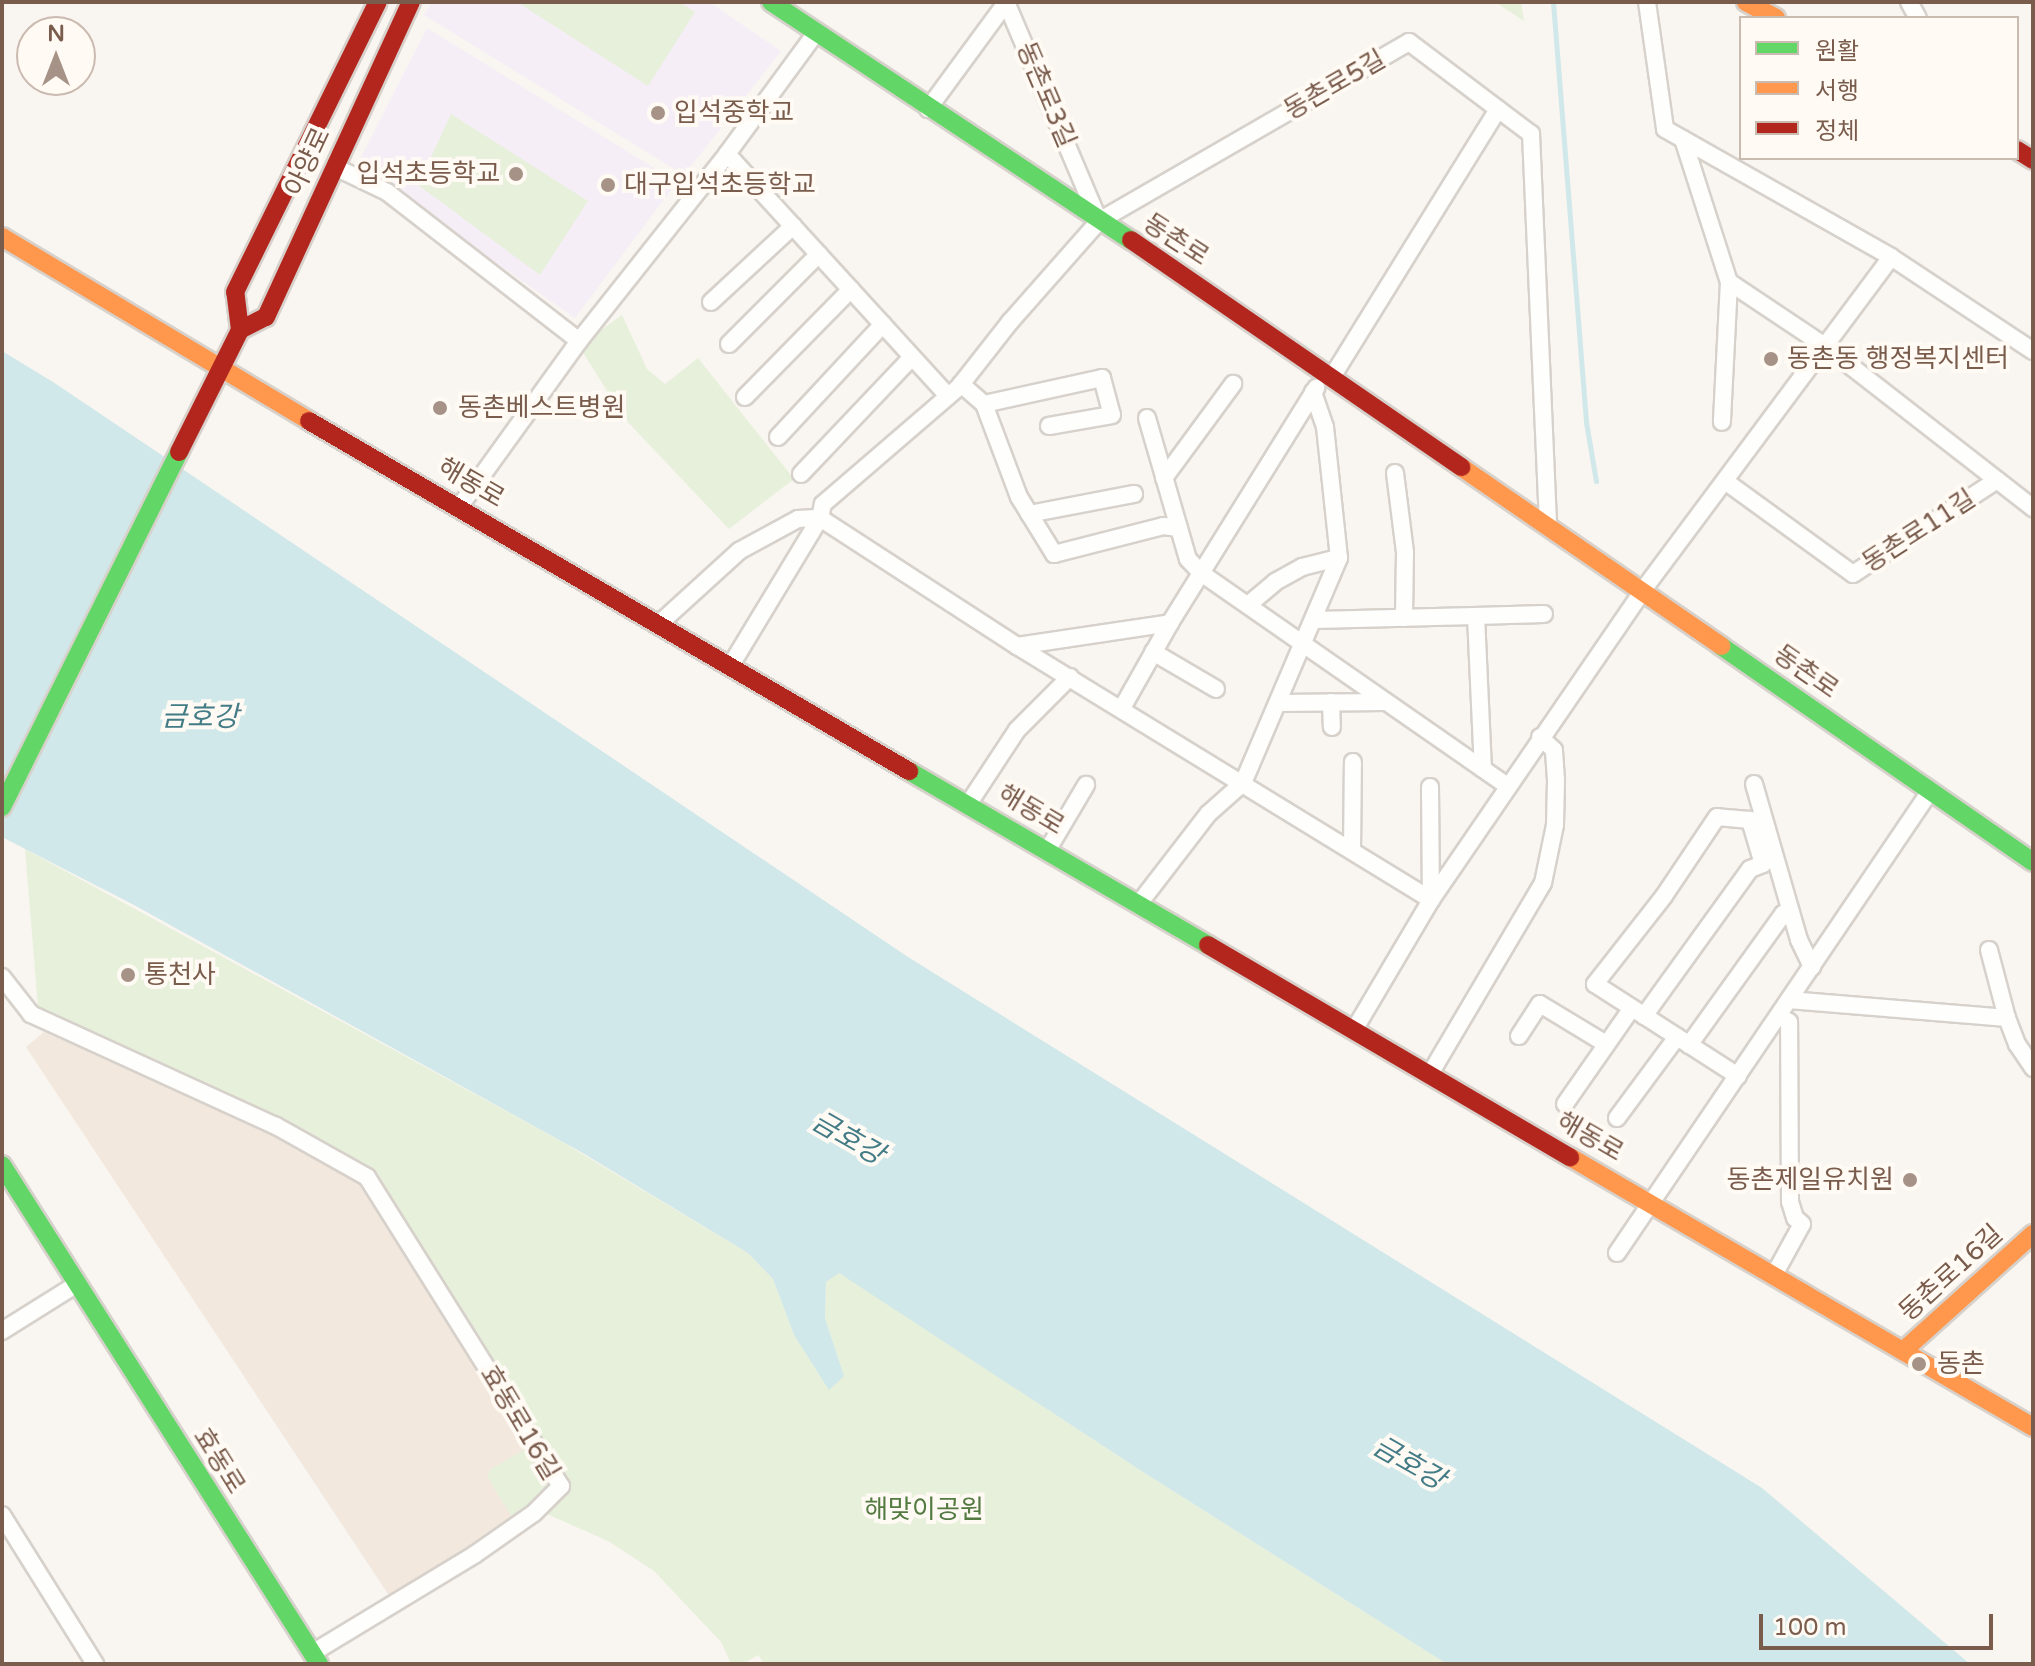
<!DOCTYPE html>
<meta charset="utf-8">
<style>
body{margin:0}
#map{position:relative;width:2035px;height:1666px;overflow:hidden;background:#f9f5f0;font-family:"Varela Round","Noto Sans KR",sans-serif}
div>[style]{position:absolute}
.residential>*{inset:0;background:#f2e8de}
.education>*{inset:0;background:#f6eef6}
.green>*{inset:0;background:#e7f0db}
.water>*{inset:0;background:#d0e8ea}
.stream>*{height:5px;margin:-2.5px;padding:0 2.5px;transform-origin:2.5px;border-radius:2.5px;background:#d0e8ea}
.roads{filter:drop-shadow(2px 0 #d7d1cb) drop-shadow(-2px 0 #d7d1cb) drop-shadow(0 2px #d7d1cb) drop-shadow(0 -2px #d7d1cb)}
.street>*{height:16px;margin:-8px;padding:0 8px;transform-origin:8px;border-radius:8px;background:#fefefd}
.fast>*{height:18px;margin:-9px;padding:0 9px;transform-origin:9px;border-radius:9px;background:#63d668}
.slow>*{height:18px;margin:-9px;padding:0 9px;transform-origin:9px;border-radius:9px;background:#ff974d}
.jam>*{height:18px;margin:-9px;padding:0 9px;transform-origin:9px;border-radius:9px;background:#b3261e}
.dots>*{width:22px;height:22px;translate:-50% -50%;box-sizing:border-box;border:4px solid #fffaf3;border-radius:50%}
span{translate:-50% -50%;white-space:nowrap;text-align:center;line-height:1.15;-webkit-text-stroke:8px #fffaf3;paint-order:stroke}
.street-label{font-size:26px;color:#7a5c4d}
.poi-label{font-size:26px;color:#7a5c4d}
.left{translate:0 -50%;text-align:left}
.right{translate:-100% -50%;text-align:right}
.park-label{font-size:26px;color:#537a41}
.water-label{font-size:28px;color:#437c86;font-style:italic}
.frame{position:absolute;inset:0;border:4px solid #7a5c4d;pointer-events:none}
.legend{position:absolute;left:1739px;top:16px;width:280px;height:144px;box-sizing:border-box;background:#fffaf3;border:2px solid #cabbb1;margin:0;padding:10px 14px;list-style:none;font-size:24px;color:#7a5c4d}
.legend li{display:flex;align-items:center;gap:16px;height:40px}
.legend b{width:40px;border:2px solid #cabbb1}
.north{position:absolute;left:16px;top:16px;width:80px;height:80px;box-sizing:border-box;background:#fffaf3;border:2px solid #cabbb1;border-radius:50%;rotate:0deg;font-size:22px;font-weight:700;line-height:32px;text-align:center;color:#7a5c4d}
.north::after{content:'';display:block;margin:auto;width:28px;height:36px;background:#a69286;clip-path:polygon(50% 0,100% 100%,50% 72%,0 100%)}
.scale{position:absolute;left:1759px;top:1614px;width:234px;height:36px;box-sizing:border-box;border:4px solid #7a5c4d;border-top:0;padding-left:10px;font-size:24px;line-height:28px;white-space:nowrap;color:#7a5c4d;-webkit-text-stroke:6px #fffaf3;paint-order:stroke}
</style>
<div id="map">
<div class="residential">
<div style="clip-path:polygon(44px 1032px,256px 1126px,357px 1181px,551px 1482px,548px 1493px,469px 1551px,392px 1600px,26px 1047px)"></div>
</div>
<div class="education">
<div style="clip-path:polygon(432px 2px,709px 2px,781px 51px,684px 175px,424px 15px)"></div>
<div style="clip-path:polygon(427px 28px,677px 182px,575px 318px,357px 165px)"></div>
</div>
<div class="green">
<div style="clip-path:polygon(517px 2px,679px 2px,695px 12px,648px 86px)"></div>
<div style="clip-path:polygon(1495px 2px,1521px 2px,1524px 21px)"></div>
<div style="clip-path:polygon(451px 114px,588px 201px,540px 275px,418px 185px)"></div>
<div style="clip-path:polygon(622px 315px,647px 369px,665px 384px,698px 358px,794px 479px,729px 529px,624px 418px,579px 346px)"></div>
<div style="clip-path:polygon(25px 849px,559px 1140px,748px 1253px,773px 1279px,794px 1335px,844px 1376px,825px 1318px,826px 1282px,839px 1272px,1143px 1472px,1447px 1664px,764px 1664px,758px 1655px,743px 1664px,731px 1664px,721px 1642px,654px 1571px,608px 1541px,547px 1514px,570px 1492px,379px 1181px,283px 1122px,38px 1007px)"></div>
<div style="clip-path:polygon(529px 1447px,551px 1482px,548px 1493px,513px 1519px,487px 1476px,491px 1469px)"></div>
</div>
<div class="water">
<div style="clip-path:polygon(2px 351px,53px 382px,908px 957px,1762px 1488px,1970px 1664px,1447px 1664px,1143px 1472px,839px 1273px,826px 1282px,825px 1318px,844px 1376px,829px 1390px,794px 1335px,773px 1279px,748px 1253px,581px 1152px,134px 905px,2px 837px)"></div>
</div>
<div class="stream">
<div style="left:1553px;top:2px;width:421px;rotate:85.5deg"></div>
<div style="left:1586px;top:422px;width:60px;rotate:80.4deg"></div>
</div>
<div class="roads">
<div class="street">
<div style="left:1006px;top:2px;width:233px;rotate:67deg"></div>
<div style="left:1647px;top:2px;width:128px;rotate:81.9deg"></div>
<div style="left:1665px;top:129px;width:260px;rotate:29.5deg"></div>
<div style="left:1891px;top:257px;width:170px;rotate:33.5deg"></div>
<div style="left:1909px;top:2px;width:18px;rotate:61deg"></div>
<div style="left:928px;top:109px;width:132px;rotate:-53.7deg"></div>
<div style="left:1683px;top:139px;width:150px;rotate:72.2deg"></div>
<div style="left:1729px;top:282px;width:140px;rotate:92.9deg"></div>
<div style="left:727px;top:154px;width:328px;rotate:47.6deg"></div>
<div style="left:335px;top:167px;width:58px;rotate:25.7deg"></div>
<div style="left:387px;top:192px;width:243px;rotate:37.8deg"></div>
<div style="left:579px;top:341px;width:203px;rotate:125.8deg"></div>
<div style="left:1729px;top:282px;width:115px;rotate:33.7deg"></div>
<div style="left:1825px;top:346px;width:264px;rotate:37.9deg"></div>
<div style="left:711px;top:302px;width:112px;rotate:-42.8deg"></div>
<div style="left:579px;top:341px;width:238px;rotate:-51.6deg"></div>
<div style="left:727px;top:154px;width:150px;rotate:-53.7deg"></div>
<div style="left:729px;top:344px;width:127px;rotate:-45deg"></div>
<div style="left:1332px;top:377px;width:315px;rotate:-58.2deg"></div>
<div style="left:961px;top:384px;width:30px;rotate:41deg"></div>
<div style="left:984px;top:404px;width:121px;rotate:-12.4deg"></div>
<div style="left:1102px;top:378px;width:38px;rotate:75deg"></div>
<div style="left:1112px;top:415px;width:64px;rotate:170.1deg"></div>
<div style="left:745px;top:397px;width:151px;rotate:-45.5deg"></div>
<div style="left:984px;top:404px;width:99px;rotate:69.4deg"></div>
<div style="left:1019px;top:497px;width:67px;rotate:58.4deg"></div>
<div style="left:1054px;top:554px;width:113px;rotate:-14.4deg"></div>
<div style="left:1163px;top:526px;width:16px;rotate:7deg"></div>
<div style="left:1147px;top:418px;width:147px;rotate:73.8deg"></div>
<div style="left:1188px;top:559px;width:19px;rotate:47deg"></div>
<div style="left:1201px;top:573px;width:371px;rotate:34.8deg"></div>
<div style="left:778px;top:437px;width:154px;rotate:-47.1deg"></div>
<div style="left:1395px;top:473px;width:80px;rotate:82.8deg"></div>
<div style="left:1405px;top:552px;width:66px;rotate:90.9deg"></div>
<div style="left:801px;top:474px;width:161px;rotate:-46.5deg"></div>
<div style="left:1164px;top:478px;width:117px;rotate:-53.7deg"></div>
<div style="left:1725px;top:481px;width:158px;rotate:36deg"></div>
<div style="left:1853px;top:574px;width:172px;rotate:-33.1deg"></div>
<div style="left:1029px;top:514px;width:107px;rotate:-10.8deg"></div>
<div style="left:1248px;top:605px;width:35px;rotate:-40deg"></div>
<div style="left:1275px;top:582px;width:31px;rotate:-29deg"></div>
<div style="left:1302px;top:567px;width:38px;rotate:-14deg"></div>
<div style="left:1476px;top:616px;width:68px;rotate:-1.7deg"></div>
<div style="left:1314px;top:620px;width:162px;rotate:-1.4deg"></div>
<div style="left:1476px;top:616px;width:153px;rotate:87.4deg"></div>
<div style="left:660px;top:623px;width:107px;rotate:-42.3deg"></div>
<div style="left:739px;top:551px;width:67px;rotate:-28.5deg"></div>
<div style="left:798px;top:519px;width:22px;rotate:-3deg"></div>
<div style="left:820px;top:518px;width:235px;rotate:33deg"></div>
<div style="left:1017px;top:646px;width:486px;rotate:31.5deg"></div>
<div style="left:1431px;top:900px;width:151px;rotate:120.6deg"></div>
<div style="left:1017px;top:646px;width:155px;rotate:-8.5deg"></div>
<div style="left:1153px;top:652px;width:73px;rotate:30.4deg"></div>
<div style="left:731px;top:665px;width:172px;rotate:-58.8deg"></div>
<div style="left:820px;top:518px;width:14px;rotate:-78deg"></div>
<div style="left:823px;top:504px;width:179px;rotate:-40.7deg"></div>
<div style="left:959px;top:387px;width:83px;rotate:-51.9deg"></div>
<div style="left:1010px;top:322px;width:135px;rotate:-48.6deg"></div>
<div style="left:1099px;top:221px;width:358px;rotate:-30deg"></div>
<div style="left:1409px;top:42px;width:153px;rotate:37deg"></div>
<div style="left:1531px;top:134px;width:392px;rotate:87.5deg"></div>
<div style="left:1331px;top:702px;width:25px;rotate:88deg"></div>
<div style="left:1278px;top:703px;width:108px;rotate:-0.5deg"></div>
<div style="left:1122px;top:708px;width:98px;rotate:-60.5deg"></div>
<div style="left:1170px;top:623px;width:277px;rotate:-58.1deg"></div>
<div style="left:1754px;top:784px;width:162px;rotate:73.9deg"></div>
<div style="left:1799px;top:940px;width:30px;rotate:64deg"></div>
<div style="left:1430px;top:787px;width:112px;rotate:89.5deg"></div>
<div style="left:969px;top:803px;width:87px;rotate:-56.7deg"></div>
<div style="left:1017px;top:730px;width:75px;rotate:-45deg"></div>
<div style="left:1047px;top:851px;width:77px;rotate:-59.4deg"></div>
<div style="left:1352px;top:851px;width:89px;rotate:-89.4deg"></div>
<div style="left:1431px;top:900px;width:376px;rotate:-55.6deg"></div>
<div style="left:1643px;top:590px;width:415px;rotate:-53.3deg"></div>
<div style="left:1138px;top:905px;width:115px;rotate:-52.4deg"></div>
<div style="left:1208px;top:814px;width:47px;rotate:-41.5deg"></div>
<div style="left:1243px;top:783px;width:245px;rotate:-66.9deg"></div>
<div style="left:1339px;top:558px;width:132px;rotate:-96.1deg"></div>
<div style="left:1325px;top:427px;width:37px;rotate:-109deg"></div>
<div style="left:1989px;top:950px;width:70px;rotate:75.2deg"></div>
<div style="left:2px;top:977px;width:47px;rotate:51.9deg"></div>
<div style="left:31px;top:1014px;width:269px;rotate:24.6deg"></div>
<div style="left:276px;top:1126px;width:104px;rotate:29.3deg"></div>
<div style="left:367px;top:1177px;width:365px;rotate:57.9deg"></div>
<div style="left:561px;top:1486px;width:38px;rotate:135deg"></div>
<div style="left:534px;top:1513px;width:73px;rotate:145deg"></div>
<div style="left:474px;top:1555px;width:189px;rotate:148.8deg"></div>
<div style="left:1789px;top:1000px;width:219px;rotate:4.7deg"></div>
<div style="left:2007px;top:1018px;width:28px;rotate:69deg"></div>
<div style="left:2017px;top:1044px;width:29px;rotate:56deg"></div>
<div style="left:1644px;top:1016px;width:181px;rotate:-54.2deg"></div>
<div style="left:1750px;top:869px;width:14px;rotate:-21deg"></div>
<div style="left:1763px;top:864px;width:46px;rotate:-106.5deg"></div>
<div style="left:1750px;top:820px;width:33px;rotate:-175deg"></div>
<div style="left:1717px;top:817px;width:95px;rotate:123.9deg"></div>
<div style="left:1664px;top:896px;width:112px;rotate:128.1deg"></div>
<div style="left:1595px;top:984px;width:170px;rotate:32.8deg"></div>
<div style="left:1519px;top:1036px;width:38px;rotate:-57deg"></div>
<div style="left:1540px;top:1004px;width:77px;rotate:31.2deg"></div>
<div style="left:1689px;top:1045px;width:161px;rotate:-54.3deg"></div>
<div style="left:1783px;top:914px;width:8px;rotate:-30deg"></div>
<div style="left:1430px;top:1074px;width:222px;rotate:-59.4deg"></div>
<div style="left:1543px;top:883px;width:59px;rotate:-78.3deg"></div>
<div style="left:1555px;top:825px;width:45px;rotate:-88.7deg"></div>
<div style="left:1556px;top:780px;width:30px;rotate:-94deg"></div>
<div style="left:1554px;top:750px;width:19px;rotate:-137deg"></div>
<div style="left:1565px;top:1104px;width:117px;rotate:-55.1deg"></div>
<div style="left:1617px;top:1118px;width:101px;rotate:-53.5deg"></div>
<div style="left:1617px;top:1253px;width:559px;rotate:-55.86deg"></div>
<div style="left:1774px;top:1275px;width:58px;rotate:-61.2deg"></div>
<div style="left:1802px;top:1224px;width:9px;rotate:-139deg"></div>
<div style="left:1795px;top:1218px;width:17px;rotate:-107deg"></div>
<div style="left:1790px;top:1202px;width:180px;rotate:-90.3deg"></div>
<div style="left:1789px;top:1022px;width:12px;rotate:-149deg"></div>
<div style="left:2px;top:1331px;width:89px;rotate:-32.1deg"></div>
<div style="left:2px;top:1515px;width:176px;rotate:58deg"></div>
</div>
<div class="fast">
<div style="left:771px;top:2px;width:432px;rotate:33.5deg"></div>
<div style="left:1721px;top:646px;width:379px;rotate:34.7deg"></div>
<div style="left:909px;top:771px;width:346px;rotate:30.2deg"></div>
<div style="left:2px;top:807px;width:397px;rotate:-63.5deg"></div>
<div style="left:2px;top:1165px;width:591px;rotate:57.57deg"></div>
</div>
<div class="slow">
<div style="left:1746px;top:2px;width:34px;rotate:28deg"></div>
<div style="left:2px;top:237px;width:358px;rotate:30.9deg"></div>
<div style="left:1461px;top:467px;width:316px;rotate:34.5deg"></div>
<div style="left:1570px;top:1157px;width:536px;rotate:30.25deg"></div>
<div style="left:1903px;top:1351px;width:175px;rotate:-42deg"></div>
</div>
<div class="jam">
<div style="left:2017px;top:150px;width:19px;rotate:32deg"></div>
<div style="left:1131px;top:240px;width:401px;rotate:34.5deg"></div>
<div style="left:240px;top:330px;width:29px;rotate:-27deg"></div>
<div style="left:266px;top:317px;width:347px;rotate:-65.3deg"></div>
<div style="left:309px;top:421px;width:695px;rotate:30.26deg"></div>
<div style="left:179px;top:452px;width:136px;rotate:-63.4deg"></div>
<div style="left:240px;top:330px;width:38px;rotate:-97deg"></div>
<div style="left:235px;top:292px;width:323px;rotate:-63.8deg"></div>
<div style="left:1208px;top:945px;width:420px;rotate:30.4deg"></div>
</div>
</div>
<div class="dots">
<div style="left:658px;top:113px;background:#a69286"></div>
<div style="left:516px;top:174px;background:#a69286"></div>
<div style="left:608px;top:185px;background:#a69286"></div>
<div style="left:1771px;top:359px;background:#a69286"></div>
<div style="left:440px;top:408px;background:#a69286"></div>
<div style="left:128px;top:975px;background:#a69286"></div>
<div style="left:1910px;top:1180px;background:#a69286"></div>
<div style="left:1919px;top:1364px;background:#a69286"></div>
</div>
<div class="street-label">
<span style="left:1335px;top:85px;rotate:-30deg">동촌로5길</span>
<span style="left:1046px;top:95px;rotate:67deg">동촌로3길</span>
<span style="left:308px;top:162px;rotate:-65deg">아양로</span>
<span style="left:1176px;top:240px;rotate:33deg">동촌로</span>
<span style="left:471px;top:483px;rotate:30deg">해동로</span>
<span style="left:1919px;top:531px;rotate:-33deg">동촌로11길</span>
<span style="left:1806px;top:672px;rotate:35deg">동촌로</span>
<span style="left:1031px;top:810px;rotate:31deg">해동로</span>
<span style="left:1590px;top:1137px;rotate:30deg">해동로</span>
<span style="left:1951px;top:1273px;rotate:-42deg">동촌로16길</span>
<span style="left:520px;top:1423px;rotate:59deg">효동로16길</span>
<span style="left:219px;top:1461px;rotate:58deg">효동로</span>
</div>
<div class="poi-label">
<span class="left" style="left:674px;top:113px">입석중학교</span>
<span class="right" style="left:500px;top:174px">입석초등학교</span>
<span class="left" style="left:624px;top:185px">대구입석초등학교</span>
<span class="left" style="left:1787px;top:359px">동촌동 행정복지센터</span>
<span class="left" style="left:458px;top:408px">동촌베스트병원</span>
<span class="left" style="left:144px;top:975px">통천사</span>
<span class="right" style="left:1894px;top:1180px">동촌제일유치원</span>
<span class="left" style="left:1937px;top:1364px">동촌</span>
</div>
<div class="park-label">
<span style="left:924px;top:1510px">해맞이공원</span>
</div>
<div class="water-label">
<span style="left:200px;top:717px">금호강</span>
<span style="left:848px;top:1138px;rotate:30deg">금호강</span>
<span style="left:1409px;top:1463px;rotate:30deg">금호강</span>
</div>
<div class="frame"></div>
<ul class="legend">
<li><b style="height:10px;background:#63d668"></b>원활</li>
<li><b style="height:10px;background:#ff974d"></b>서행</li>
<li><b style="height:10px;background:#b3261e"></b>정체</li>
</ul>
<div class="north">N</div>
<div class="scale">100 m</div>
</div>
